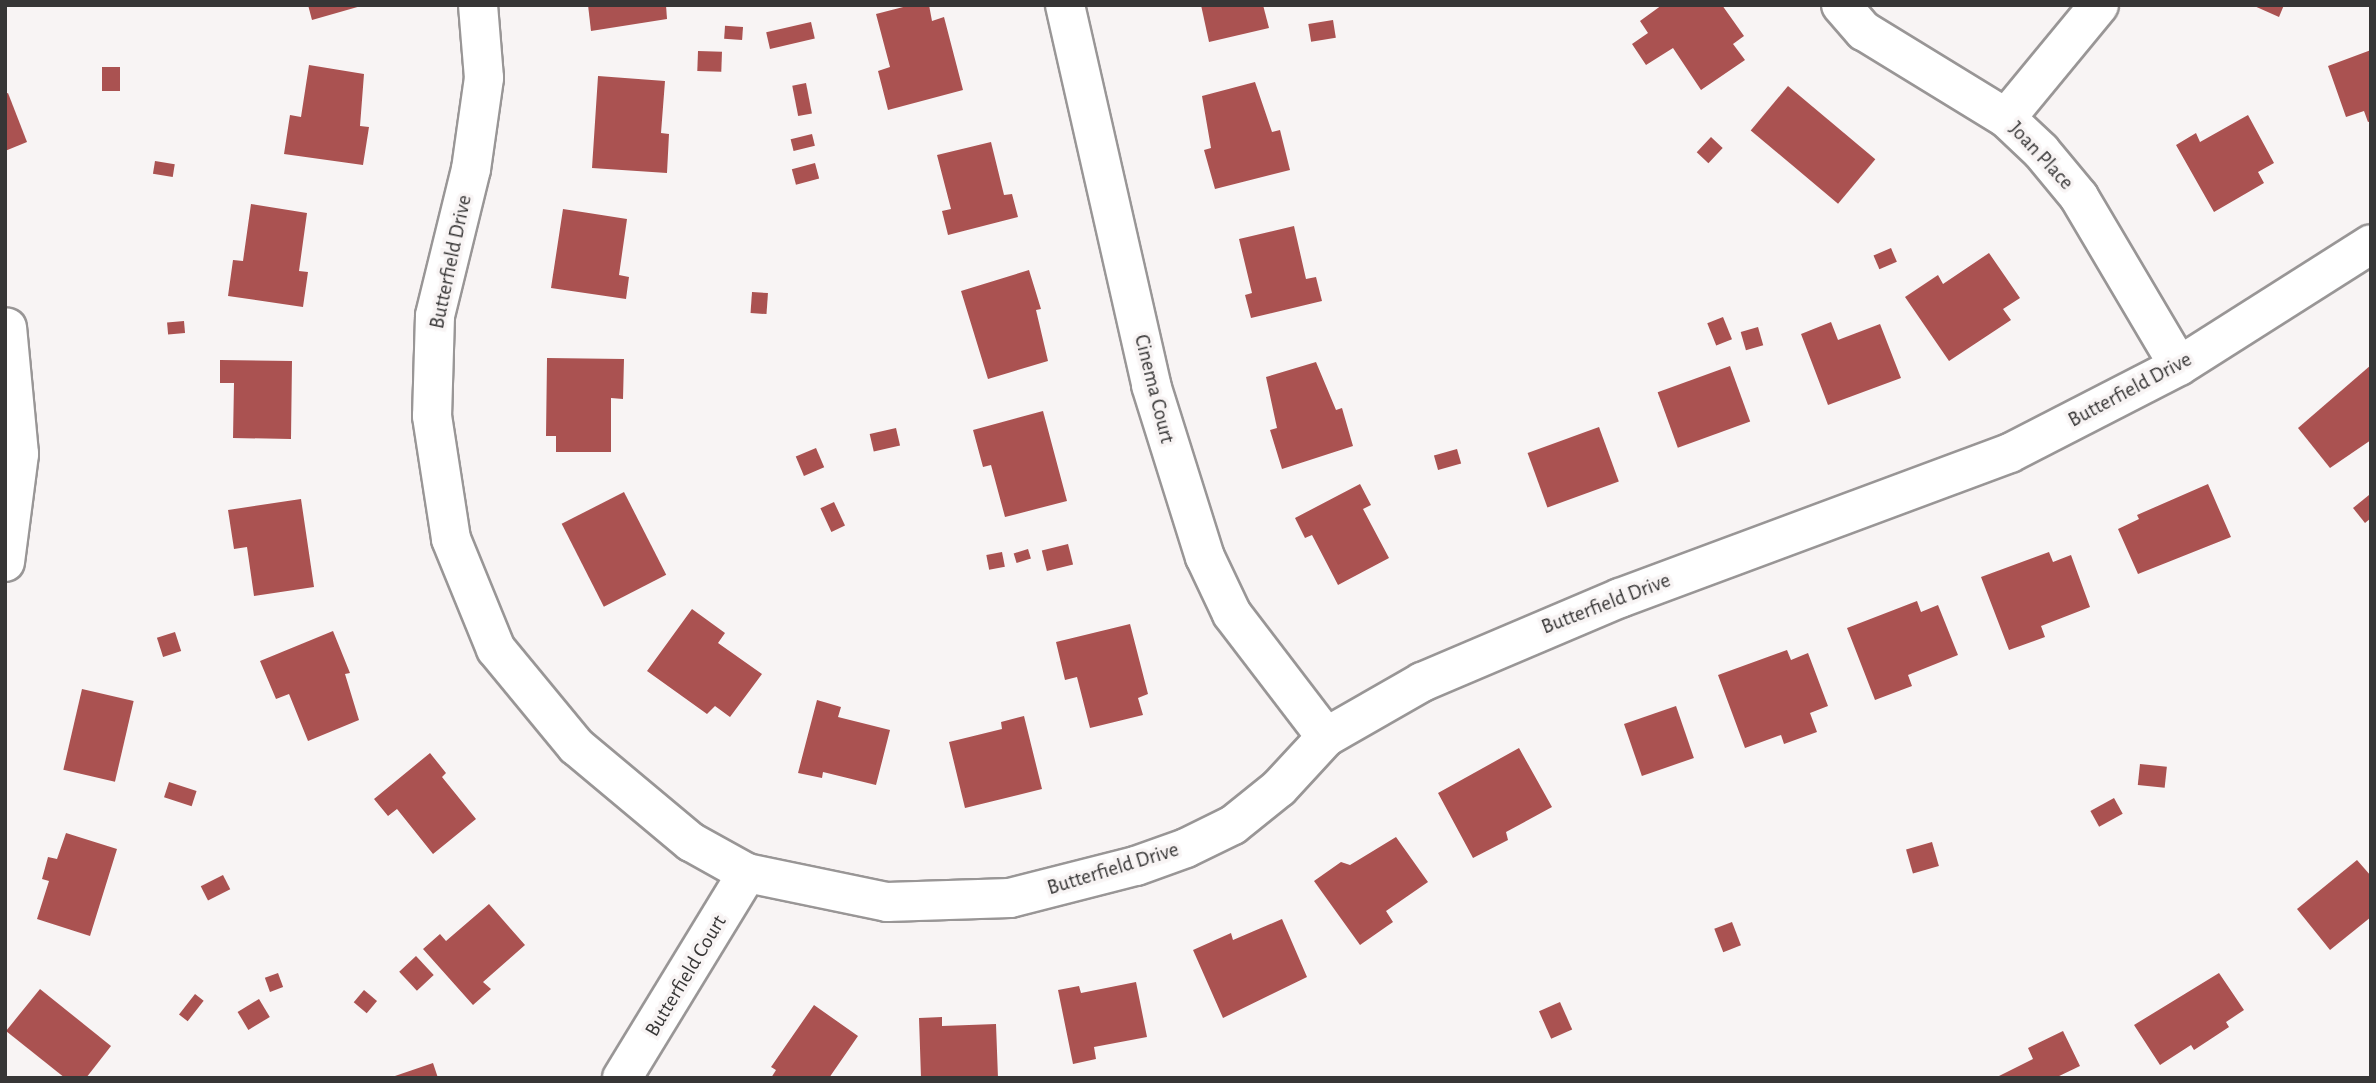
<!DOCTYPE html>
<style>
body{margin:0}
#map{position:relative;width:2376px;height:1083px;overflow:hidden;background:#f8f4f4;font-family:"Alegreya Sans",sans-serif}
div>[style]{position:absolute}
.building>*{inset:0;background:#aa5251;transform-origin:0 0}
.roads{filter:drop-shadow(2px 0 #999696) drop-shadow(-2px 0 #999696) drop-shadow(0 2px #999696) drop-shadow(0 -2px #999696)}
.minor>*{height:38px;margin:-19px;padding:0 19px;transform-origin:19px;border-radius:19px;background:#fff}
span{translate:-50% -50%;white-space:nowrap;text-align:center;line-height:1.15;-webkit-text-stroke:7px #f8f4f4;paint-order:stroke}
.street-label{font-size:21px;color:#373636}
.frame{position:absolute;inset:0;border:7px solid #373636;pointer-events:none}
</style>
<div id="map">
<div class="building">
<div style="clip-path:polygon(308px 5px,361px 5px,361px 6px,312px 20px)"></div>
<div style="clip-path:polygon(588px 5px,666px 5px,667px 19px,591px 31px)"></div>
<div style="clip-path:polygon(911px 5px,929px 5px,932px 21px,944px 17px,963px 90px,888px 110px,878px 71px,890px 67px,876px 14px)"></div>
<div style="clip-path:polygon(1201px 5px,1263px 5px,1269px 28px,1209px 42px)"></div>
<div style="clip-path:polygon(1662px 5px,1722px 5px,1744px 36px,1733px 44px,1745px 60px,1701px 90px,1673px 48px,1646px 65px,1632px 44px,1648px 33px,1640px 21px)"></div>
<div style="clip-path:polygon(2252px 5px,2284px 5px,2279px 17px)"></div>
<div style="left:1333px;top:20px;width:18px;height:25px;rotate:81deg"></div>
<div style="left:811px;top:22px;width:17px;height:46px;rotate:77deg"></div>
<div style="left:743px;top:27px;width:13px;height:18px;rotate:94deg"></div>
<div style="clip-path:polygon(2371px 50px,2371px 121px,2368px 122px,2364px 111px,2346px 117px,2328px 66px)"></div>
<div style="left:698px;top:51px;width:24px;height:20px;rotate:2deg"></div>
<div style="clip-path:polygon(309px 65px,364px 74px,360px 126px,369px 127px,363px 165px,284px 154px,290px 115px,301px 117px)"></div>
<div style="left:102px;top:67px;width:18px;height:24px"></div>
<div style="clip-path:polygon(598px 76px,665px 81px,661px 133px,669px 134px,667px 173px,592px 168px)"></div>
<div style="clip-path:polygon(1255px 82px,1272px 132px,1280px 130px,1290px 170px,1215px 189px,1204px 150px,1211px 148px,1202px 96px)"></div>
<div style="left:806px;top:83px;width:31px;height:14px;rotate:79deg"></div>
<div style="left:1788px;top:86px;width:114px;height:58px;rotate:40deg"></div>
<div style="clip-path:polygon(8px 93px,27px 142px,5px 151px,5px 94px)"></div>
<div style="clip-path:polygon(2248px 115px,2274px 163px,2258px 172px,2264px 183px,2214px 212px,2176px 145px,2196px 133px,2200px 142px)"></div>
<div style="left:812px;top:134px;width:12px;height:22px;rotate:76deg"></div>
<div style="left:1711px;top:137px;width:16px;height:21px;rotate:43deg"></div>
<div style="clip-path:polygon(991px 142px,1004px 195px,1012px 194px,1018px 217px,948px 235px,942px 211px,951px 209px,937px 155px)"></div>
<div style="left:155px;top:161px;width:20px;height:13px;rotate:9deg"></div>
<div style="left:815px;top:163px;width:16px;height:24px;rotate:75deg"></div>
<div style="clip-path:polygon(251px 204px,307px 213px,299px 271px,308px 272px,303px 307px,228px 296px,233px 260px,243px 261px)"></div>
<div style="clip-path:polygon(563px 209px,627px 219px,619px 275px,629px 277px,626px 299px,551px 288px)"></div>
<div style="clip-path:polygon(1294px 226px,1306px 279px,1316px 277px,1322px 301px,1251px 318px,1245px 295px,1252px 293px,1239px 239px)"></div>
<div style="left:1891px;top:248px;width:15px;height:19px;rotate:67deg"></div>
<div style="clip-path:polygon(1989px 253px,2020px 298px,2003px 309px,2011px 320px,1949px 361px,1905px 297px,1938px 275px,1943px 284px)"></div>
<div style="clip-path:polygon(1029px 270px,1041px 309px,1036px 310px,1048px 361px,988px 379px,961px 291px)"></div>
<div style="left:752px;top:292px;width:16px;height:21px;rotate:4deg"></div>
<div style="left:1723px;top:317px;width:24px;height:17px;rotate:68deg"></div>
<div style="left:184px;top:321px;width:12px;height:17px;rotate:85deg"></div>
<div style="clip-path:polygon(1831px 322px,1838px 340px,1880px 324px,1901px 378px,1828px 405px,1801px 334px)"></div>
<div style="left:1758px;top:327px;width:19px;height:18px;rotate:74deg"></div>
<div style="clip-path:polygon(547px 358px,624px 359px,623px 399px,611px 398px,611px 452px,556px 452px,556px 436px,546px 436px)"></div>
<div style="clip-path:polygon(220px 360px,292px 361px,291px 439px,233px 438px,234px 383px,220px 383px)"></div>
<div style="clip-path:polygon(1316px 362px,1336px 410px,1342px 408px,1353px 446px,1282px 469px,1270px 430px,1277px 428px,1266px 377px)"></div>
<div style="clip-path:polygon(2371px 365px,2371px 440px,2330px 468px,2298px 428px)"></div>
<div style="left:1730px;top:366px;width:59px;height:77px;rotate:70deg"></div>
<div style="clip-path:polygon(1043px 411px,1067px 501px,1005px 517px,991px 465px,983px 467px,973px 430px)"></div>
<div style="left:1599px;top:427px;width:58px;height:76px;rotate:70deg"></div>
<div style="left:896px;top:428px;width:18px;height:27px;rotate:77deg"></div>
<div style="left:816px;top:448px;width:21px;height:22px;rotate:67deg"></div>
<div style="left:1457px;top:449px;width:15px;height:24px;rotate:74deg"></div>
<div style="clip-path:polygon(1360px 484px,1371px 505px,1363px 509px,1389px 558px,1338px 585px,1312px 535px,1305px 538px,1295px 518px)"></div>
<div style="clip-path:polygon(2208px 484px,2231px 537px,2138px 574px,2118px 529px,2139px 519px,2137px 515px)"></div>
<div style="left:624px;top:492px;width:93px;height:70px;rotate:63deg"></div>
<div style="clip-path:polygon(2369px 495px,2371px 518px,2365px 523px,2353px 508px)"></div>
<div style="clip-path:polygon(301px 499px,314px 587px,254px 596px,247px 547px,234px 549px,228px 510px)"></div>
<div style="left:834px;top:502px;width:26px;height:15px;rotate:65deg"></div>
<div style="left:1068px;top:544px;width:21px;height:27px;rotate:76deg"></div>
<div style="left:1028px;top:549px;width:10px;height:15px;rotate:73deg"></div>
<div style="left:1002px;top:552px;width:15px;height:16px;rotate:79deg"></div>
<div style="clip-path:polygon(2049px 552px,2053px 562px,2071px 555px,2090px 607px,2041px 626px,2045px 637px,2009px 650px,1981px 577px)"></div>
<div style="clip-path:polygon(1917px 601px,1921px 612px,1938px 605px,1958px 655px,1908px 675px,1912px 686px,1875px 700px,1847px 628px)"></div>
<div style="clip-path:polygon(692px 609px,725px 633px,718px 643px,762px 674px,730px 717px,715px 706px,707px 714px,647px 671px)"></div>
<div style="clip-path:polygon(1130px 624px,1148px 694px,1138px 698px,1143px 715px,1090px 728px,1077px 677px,1065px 680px,1056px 642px)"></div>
<div style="clip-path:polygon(333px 631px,350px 673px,345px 674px,359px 720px,308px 741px,289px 694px,276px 699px,260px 661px)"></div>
<div style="left:175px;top:632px;width:20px;height:19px;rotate:72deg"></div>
<div style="clip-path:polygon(1787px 650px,1791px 660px,1808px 653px,1828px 706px,1810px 713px,1817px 732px,1784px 744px,1781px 735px,1745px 748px,1718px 675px)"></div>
<div style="left:82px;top:689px;width:53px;height:83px;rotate:13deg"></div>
<div style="clip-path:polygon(817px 700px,841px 707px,838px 717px,890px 730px,876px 785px,823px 772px,822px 778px,798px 773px)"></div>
<div style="left:1676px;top:706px;width:55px;height:55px;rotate:71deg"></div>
<div style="clip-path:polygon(1024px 716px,1042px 789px,965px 808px,949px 742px,1002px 729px,1001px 722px)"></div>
<div style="clip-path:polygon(1519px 748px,1552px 807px,1506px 832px,1508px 840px,1473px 858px,1438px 793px)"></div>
<div style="clip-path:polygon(430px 753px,446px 773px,442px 777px,476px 819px,433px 854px,397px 809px,388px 816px,374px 799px)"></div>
<div style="left:2140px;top:764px;width:27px;height:21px;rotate:6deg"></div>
<div style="left:169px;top:782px;width:29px;height:16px;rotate:18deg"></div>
<div style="left:2114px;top:798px;width:18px;height:27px;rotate:61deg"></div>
<div style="clip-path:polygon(66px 833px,117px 849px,90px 936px,37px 919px,49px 881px,42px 879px,48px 857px,57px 859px)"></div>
<div style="clip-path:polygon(1396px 837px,1428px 882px,1386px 911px,1393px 922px,1360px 945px,1314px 881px,1341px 862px,1350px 865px)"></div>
<div style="left:1932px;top:842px;width:25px;height:27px;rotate:74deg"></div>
<div style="clip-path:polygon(2357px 860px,2371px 876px,2371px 917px,2330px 950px,2297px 909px)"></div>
<div style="left:223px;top:875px;width:16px;height:25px;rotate:63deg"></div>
<div style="clip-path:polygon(489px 904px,525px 945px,483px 982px,491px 989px,473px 1005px,423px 949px,440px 934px,446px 941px)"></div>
<div style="clip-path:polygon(1282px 919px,1307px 977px,1223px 1018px,1193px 950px,1231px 933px,1233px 940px)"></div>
<div style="left:1732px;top:922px;width:25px;height:19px;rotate:69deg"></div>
<div style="left:416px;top:956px;width:26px;height:23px;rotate:47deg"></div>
<div style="left:278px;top:973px;width:15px;height:14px;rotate:70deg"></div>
<div style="clip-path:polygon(2219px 973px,2244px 1010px,2226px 1022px,2229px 1027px,2194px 1050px,2191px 1045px,2160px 1065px,2134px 1025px)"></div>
<div style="clip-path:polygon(1136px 982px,1147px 1037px,1094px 1047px,1096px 1059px,1073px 1064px,1058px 990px,1079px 986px,1081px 993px)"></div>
<div style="clip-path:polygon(40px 989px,111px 1046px,86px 1078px,65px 1078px,6px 1031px)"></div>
<div style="left:364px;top:990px;width:17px;height:16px;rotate:40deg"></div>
<div style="left:195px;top:994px;width:11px;height:26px;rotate:38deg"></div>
<div style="left:259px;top:999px;width:21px;height:25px;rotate:59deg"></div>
<div style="left:1560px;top:1002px;width:30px;height:23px;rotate:66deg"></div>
<div style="clip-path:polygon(814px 1005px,858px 1036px,829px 1078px,771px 1078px,776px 1070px,771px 1067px)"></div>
<div style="clip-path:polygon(942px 1017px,942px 1026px,996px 1024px,998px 1078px,921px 1078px,919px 1018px)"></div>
<div style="clip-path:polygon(2063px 1031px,2080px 1066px,2055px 1078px,1995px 1078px,2033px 1059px,2028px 1048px)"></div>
<div style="clip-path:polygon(433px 1063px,438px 1078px,392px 1078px,392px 1077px)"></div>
</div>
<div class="roads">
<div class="minor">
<div style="left:478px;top:5px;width:73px;rotate:85.3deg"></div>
<div style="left:484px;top:78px;width:92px;rotate:98.1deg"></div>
<div style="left:471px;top:169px;width:151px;rotate:103.8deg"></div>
<div style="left:435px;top:316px;width:100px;rotate:91.7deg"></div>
<div style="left:432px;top:416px;width:124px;rotate:81.2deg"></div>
<div style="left:451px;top:539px;width:119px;rotate:67.8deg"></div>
<div style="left:496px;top:649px;width:126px;rotate:50.5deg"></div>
<div style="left:576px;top:746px;width:150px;rotate:39.9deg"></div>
<div style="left:691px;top:842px;width:64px;rotate:29deg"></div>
<div style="left:747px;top:873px;width:143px;rotate:11.7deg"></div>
<div style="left:887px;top:902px;width:123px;rotate:-1.9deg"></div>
<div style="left:1010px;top:898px;width:130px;rotate:-14.3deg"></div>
<div style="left:1136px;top:866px;width:53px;rotate:-19.8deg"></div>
<div style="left:1186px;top:848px;width:52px;rotate:-26.1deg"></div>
<div style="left:1233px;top:825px;width:59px;rotate:-38.8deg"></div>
<div style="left:1279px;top:788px;width:69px;rotate:-47.3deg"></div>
<div style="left:1326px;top:737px;width:111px;rotate:-29.8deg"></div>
<div style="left:1422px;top:682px;width:215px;rotate:-23deg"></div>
<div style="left:1620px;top:598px;width:416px;rotate:-20.4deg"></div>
<div style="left:2010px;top:453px;width:190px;rotate:-27.2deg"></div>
<div style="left:2179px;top:366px;width:227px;rotate:-32.4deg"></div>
<div style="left:1065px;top:5px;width:390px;rotate:77.2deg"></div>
<div style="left:1151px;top:385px;width:180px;rotate:72.6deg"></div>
<div style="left:1205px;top:557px;width:63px;rotate:64.7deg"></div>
<div style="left:1232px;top:614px;width:155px;rotate:52.6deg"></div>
<div style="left:1841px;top:5px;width:35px;rotate:49deg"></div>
<div style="left:1864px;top:31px;width:167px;rotate:31.5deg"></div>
<div style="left:2006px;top:118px;width:48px;rotate:43.3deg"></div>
<div style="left:2041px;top:151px;width:60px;rotate:50.4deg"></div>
<div style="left:2079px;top:197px;width:196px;rotate:59.4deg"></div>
<div style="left:2006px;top:118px;width:146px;rotate:-50.5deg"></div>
<div style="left:5px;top:562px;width:109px;rotate:-82.6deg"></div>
<div style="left:19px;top:454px;width:127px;rotate:-95.4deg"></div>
<div style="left:622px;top:1078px;width:240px;rotate:-58.6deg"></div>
</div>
</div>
<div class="street-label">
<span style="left:2041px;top:156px;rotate:47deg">Joan Place</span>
<span style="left:451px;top:262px;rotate:-78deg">Butterfield Drive</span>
<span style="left:1154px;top:389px;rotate:76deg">Cinema Court</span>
<span style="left:2130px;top:390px;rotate:-28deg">Butterfield Drive</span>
<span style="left:1606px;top:604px;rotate:-21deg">Butterfield Drive</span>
<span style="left:1113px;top:869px;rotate:-17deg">Butterfield Drive</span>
<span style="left:686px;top:976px;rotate:-59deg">Butterfield Court</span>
</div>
<div class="frame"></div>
</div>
